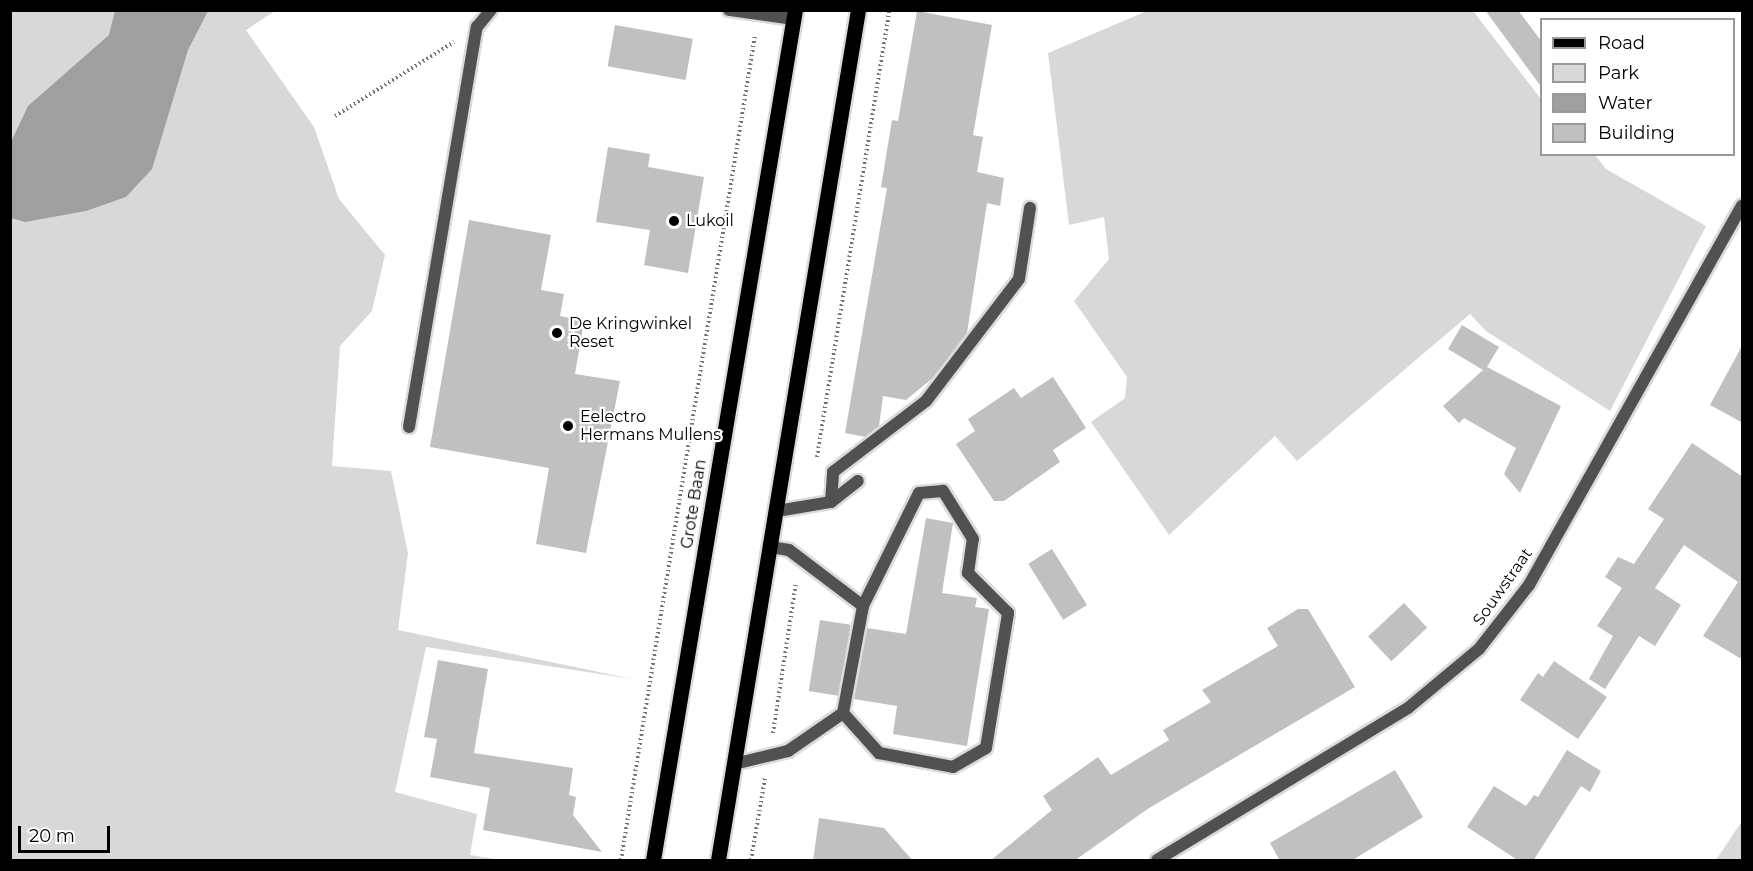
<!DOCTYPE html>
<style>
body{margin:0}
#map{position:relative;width:1753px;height:871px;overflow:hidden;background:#fff;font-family:Montserrat,sans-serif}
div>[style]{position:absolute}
.green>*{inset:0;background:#d8d8d8}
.water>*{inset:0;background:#9f9f9f}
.building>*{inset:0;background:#c0c0c0;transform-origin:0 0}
.path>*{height:4px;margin-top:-2px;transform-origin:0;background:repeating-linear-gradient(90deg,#737373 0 1.5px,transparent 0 4.5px)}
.roads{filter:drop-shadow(2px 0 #dbdbdb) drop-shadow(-2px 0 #dbdbdb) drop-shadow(0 2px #dbdbdb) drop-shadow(0 -2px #dbdbdb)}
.lane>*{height:12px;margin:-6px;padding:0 6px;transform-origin:6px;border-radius:6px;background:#515151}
.street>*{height:12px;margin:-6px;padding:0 6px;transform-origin:6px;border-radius:6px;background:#515151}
.primary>*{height:15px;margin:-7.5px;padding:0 7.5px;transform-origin:7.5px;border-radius:7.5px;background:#000}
.dots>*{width:16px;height:16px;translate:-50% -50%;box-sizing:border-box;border:3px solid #fff;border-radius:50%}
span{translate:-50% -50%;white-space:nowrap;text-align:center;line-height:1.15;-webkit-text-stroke:4.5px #fff;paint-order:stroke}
.poi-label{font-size:16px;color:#000}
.left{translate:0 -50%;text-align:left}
.street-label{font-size:16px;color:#000}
.frame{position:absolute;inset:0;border:12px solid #000;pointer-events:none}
.legend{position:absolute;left:1540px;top:18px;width:195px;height:138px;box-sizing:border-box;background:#fff;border:2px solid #999;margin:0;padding:8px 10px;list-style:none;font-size:18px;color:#000}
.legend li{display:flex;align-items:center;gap:12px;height:30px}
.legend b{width:30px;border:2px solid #999}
.scale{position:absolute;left:18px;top:826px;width:92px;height:27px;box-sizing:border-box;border:3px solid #000;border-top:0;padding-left:8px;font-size:18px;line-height:21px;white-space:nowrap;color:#000;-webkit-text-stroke:4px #fff;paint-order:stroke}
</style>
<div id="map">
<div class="green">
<div style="clip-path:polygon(10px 11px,275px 11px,246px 30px,314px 127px,339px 199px,385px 255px,372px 311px,340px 346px,332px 466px,391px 471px,408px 553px,398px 630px,632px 679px,426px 647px,395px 792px,477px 814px,470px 855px,501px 860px,11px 860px)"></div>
<div style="clip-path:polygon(1147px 11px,1473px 11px,1541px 99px,1542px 154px,1595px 155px,1606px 169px,1706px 226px,1610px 411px,1486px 331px,1470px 314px,1297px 461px,1275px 436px,1169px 535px,1091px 422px,1125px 398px,1127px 377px,1074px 301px,1109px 259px,1104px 217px,1069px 225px,1048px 53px)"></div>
<div style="clip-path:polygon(1742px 821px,1742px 860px,1716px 860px)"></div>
</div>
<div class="water">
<div style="clip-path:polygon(115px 11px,208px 11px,188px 50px,152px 169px,126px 197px,86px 211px,25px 222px,11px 218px,11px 142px,28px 106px,109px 35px)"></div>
</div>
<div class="building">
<div style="clip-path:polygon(1485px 10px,1518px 10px,1542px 42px,1542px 88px)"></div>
<div style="clip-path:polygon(917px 11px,992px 25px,973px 135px,983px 137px,977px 172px,1004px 178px,1000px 206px,987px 203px,967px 333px,934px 377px,906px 400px,883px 396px,879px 426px,866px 437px,845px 433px,887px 188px,881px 187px,892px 120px,898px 121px)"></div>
<div style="left:615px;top:25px;width:79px;height:42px;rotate:10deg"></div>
<div style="clip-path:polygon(608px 147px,650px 154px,648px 167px,704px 177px,688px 273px,644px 265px,650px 230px,596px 222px)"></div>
<div style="clip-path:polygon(469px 220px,551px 235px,541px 290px,564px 294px,560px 316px,584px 321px,575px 374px,620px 381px,586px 553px,536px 544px,549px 468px,430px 447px)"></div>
<div style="clip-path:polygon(1462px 325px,1499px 347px,1487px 367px,1561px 406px,1520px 493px,1504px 474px,1516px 448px,1464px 418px,1459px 423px,1443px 406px,1483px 370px,1448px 349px)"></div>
<div style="clip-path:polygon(1743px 344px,1743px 423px,1710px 405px)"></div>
<div style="clip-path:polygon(1053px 377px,1086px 428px,1053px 450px,1060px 462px,1004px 501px,994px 501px,956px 444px,975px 431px,968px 419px,1014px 388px,1021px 398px)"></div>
<div style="clip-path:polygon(1692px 443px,1743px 477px,1743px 660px,1703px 636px,1738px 582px,1684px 545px,1655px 588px,1681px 605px,1655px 646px,1639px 636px,1605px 689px,1589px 679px,1613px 636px,1597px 626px,1622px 588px,1605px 577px,1618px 557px,1634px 564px,1664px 519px,1648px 509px)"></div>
<div style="clip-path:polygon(926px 518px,953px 523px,942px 593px,977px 598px,975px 607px,989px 609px,967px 746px,893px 734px,897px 706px,854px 699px,867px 628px,906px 634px)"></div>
<div style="left:1052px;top:549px;width:66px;height:28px;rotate:58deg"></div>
<div style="left:1404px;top:603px;width:34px;height:49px;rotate:47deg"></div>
<div style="clip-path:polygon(1298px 609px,1308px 609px,1355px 687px,1149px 808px,1074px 861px,990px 861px,1052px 810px,1043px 796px,1098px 757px,1111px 775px,1169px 740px,1163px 730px,1211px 702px,1202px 690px,1278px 646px,1267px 628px)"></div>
<div style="left:820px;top:620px;width:31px;height:72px;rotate:9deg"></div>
<div style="clip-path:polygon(438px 660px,488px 669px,474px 753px,573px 768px,569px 795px,576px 797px,573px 815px,602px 852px,483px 830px,490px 788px,430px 777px,437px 739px,424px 737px)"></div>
<div style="clip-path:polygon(1554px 661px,1607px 697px,1578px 739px,1520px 700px,1538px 673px,1543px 677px)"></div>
<div style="clip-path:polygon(1567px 750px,1601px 771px,1590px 792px,1581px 786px,1533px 861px,1519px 861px,1467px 827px,1494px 786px,1526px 806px,1534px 795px,1538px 797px)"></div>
<div style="clip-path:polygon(1395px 770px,1423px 817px,1351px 861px,1280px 861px,1270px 843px)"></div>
<div style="clip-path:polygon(819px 818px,884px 828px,913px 861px,813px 861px)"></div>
</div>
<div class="path">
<div style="left:335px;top:116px;width:140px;rotate:-31.9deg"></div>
<div style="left:817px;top:457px;width:453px;rotate:-80.8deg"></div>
<div style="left:773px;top:733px;width:152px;rotate:-81.3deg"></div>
<div style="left:621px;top:860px;width:836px;rotate:-80.77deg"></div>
<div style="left:751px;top:860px;width:83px;rotate:-80.3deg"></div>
</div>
<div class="roads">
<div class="lane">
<div style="left:729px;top:10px;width:65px;rotate:8deg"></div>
<div style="left:409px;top:427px;width:406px;rotate:-80.4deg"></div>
<div style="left:477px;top:27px;width:22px;rotate:-51deg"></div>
<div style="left:831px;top:502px;width:30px;rotate:-86deg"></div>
<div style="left:833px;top:472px;width:117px;rotate:-37.4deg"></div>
<div style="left:926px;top:401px;width:153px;rotate:-52.7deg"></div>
<div style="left:1019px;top:279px;width:72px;rotate:-81.2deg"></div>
<div style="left:777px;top:511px;width:55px;rotate:-9.5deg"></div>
<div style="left:831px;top:502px;width:34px;rotate:-38deg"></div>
<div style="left:843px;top:713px;width:54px;rotate:48deg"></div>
<div style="left:879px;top:753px;width:75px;rotate:10.7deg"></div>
<div style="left:953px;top:767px;width:38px;rotate:-30deg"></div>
<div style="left:986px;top:748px;width:137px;rotate:-80.7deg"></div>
<div style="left:1008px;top:613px;width:57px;rotate:-135deg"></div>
<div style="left:968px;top:573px;width:34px;rotate:-82deg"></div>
<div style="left:973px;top:539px;width:57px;rotate:-122deg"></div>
<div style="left:943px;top:491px;width:24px;rotate:175deg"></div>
<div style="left:919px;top:493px;width:126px;rotate:116.4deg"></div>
<div style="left:734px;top:764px;width:56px;rotate:-13.5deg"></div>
<div style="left:788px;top:751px;width:67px;rotate:-34.6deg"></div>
<div style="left:843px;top:713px;width:109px;rotate:-79.4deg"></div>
<div style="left:863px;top:606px;width:93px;rotate:-142.9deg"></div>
<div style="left:789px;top:550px;width:19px;rotate:-171deg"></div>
</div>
<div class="street">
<div style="left:1157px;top:860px;width:293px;rotate:-31.2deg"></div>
<div style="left:1408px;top:708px;width:92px;rotate:-39.7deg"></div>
<div style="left:1479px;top:649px;width:81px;rotate:-52deg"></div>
<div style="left:1529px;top:585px;width:435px;rotate:-60.7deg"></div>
</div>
<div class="primary">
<div style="left:653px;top:860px;width:862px;rotate:-80.52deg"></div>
<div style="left:718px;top:860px;width:861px;rotate:-80.65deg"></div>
</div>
</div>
<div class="dots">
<div style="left:674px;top:221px;background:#000"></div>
<div style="left:557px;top:333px;background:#000"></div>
<div style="left:568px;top:426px;background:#000"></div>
</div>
<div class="poi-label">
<span class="left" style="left:686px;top:221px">Lukoil</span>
<span class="left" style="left:569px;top:333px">De Kringwinkel<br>Reset</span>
<span class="left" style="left:580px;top:426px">Eelectro<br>Hermans Mullens</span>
</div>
<div class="street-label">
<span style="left:694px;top:504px;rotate:-81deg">Grote Baan</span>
<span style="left:1503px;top:587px;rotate:-55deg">Souwstraat</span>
</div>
<div class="frame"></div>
<ul class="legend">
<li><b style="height:8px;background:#000"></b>Road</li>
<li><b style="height:16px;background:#d8d8d8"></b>Park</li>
<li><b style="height:16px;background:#9f9f9f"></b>Water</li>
<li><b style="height:16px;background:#c0c0c0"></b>Building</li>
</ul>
<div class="scale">20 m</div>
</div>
